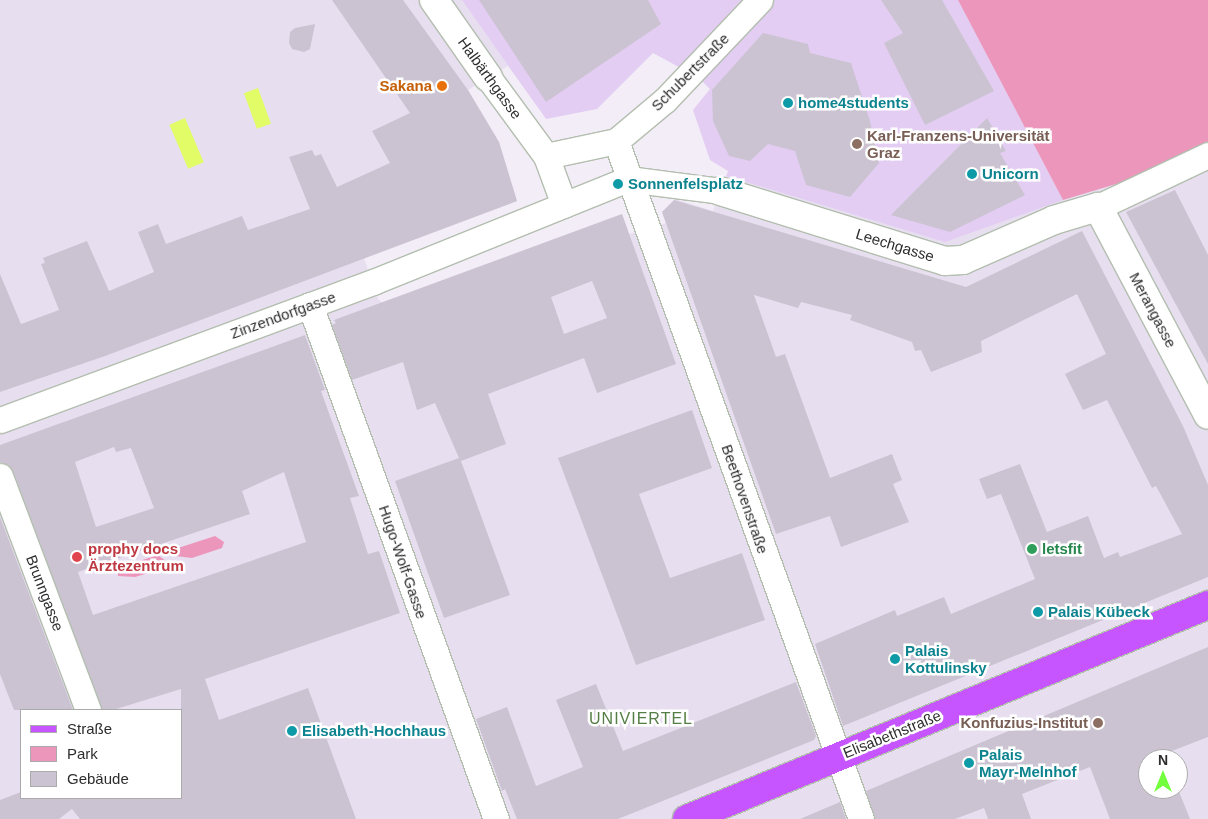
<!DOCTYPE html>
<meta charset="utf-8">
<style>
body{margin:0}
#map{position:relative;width:1208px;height:819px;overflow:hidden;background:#e7dff0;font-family:Arial,sans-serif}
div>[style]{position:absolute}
.education>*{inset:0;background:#e3cdf3}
.green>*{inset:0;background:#ec96bb}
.plaza>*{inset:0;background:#f3edf7}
.water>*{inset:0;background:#e2fc68;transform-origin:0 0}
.building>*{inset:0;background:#cbc3d2}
.roads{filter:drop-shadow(1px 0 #b3beaf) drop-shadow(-1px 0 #b3beaf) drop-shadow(0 1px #b3beaf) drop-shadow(0 -1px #b3beaf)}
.minor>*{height:25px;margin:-12.5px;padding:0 12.5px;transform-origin:12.5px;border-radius:12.5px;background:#fff}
.tertiary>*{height:28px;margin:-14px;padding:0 14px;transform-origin:14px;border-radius:14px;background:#fff}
.primary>*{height:28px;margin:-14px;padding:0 14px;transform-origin:14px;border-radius:14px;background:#c755ff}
.dots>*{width:14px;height:14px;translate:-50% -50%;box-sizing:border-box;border:2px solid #fff;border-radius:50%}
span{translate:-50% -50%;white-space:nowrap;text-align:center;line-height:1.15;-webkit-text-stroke:5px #fff;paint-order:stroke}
.street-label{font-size:15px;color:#2d2d2d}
.food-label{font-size:15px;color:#c56008;font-weight:700}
.right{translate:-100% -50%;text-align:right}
.culture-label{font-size:15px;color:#0d838f;font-weight:700}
.left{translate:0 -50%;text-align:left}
.education-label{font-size:15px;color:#785e54;font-weight:700}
.health-label{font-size:15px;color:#be3a42;font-weight:700}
.leisure-label{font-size:15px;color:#27864d;font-weight:700}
.neighbourhood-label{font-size:16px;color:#547e45;letter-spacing:1px}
.legend{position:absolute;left:20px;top:709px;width:162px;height:90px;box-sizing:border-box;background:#fff;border:1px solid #ababab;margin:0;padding:6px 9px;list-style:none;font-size:15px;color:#2d2d2d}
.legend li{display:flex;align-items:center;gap:10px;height:25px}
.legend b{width:25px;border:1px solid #ababab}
.north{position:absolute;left:1138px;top:749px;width:50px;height:50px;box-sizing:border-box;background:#fff;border:1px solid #ababab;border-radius:50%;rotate:0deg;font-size:14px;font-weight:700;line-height:20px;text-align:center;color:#2d2d2d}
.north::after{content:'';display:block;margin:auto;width:18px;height:22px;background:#73ff3d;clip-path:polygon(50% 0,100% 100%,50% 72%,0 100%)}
</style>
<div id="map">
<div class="education">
<div style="clip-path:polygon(462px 0,958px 0,1063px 200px,945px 242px,726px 176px,687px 170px,546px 119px)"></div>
</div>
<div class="green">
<div style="clip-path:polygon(958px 0,1208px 0,1208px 145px,1136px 178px,1063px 200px)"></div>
<div style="clip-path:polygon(215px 536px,224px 542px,222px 548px,192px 558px,175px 556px,175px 549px)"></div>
<div style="clip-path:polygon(158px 555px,167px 562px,165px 568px,135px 577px,118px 576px,118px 568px)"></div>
</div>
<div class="plaza">
<div style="clip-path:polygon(653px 53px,699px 78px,710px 89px,693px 110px,710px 160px,728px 171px,713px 211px,675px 199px,662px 212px,666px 223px,629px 234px,622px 214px,383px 303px,378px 299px,364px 258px,517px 201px,499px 142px,468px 90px,508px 66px,546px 119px,597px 109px)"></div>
</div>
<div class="water">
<div style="left:258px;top:88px;width:38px;height:15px;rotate:70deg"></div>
<div style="left:185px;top:118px;width:48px;height:17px;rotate:67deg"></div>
</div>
<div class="building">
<div style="clip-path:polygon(332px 0,403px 0,468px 90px,499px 142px,517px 201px,105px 356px,0 392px,0 274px,21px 324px,59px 310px,41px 264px,45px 263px,43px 258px,87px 241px,109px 291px,154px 272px,138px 232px,158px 224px,166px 244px,242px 216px,248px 230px,310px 209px,289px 157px,312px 150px,315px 156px,321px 154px,337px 187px,390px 163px,372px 131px,410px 113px)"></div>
<div style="clip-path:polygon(479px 0,648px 0,661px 24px,546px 102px)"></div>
<div style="clip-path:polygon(881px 0,942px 0,994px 91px,925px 125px,884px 43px,903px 33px)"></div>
<div style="clip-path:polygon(315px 24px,310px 49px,304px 52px,292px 49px,289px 43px,290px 32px,295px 28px)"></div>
<div style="clip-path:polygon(763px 33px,808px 44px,810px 53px,851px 63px,870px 121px,879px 163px,850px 197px,806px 185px,795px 151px,768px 144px,750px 161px,729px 156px,713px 121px,712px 90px)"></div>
<div style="clip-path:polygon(987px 118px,1006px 151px,1000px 153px,1025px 195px,950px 232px,891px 215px)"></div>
<div style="clip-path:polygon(1175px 190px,1208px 255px,1208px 364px,1126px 212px)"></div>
<div style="clip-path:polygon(674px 200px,966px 287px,1082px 231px,1183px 426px,1208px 485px,1208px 577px,843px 726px,815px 644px,895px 610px,897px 616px,944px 597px,951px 614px,1035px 579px,1001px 494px,987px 499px,979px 479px,1020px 464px,1047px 532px,1088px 516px,1104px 558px,1118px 552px,1120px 557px,1182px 534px,1156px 486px,1152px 488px,1107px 400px,1083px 410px,1065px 374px,1106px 354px,1077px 294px,981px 341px,982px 352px,931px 372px,921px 350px,915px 351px,912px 342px,850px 320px,852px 315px,801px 302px,798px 308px,754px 295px,776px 357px,785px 354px,830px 478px,892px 454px,902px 480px,893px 484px,909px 522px,841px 547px,830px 516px,776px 534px,662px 212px)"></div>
<div style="clip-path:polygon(evenodd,622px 214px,676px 364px,597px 393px,584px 358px,488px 394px,506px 444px,461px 461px,510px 595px,444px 618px,395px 481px,459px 458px,435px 403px,417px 410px,403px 362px,352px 380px,332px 325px,336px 323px,334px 320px,622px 214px,592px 281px,607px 318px,564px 334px,551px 297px,592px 281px)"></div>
<div style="clip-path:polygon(evenodd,305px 335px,325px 390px,321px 391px,359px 496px,350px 498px,368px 554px,379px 551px,400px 613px,205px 679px,219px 720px,308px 688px,356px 819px,80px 819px,72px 809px,59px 819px,0 819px,0 800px,21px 792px,21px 798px,181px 798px,181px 689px,113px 710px,102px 710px,13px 471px,9px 465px,0 462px,0 445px,305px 335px,114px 447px,116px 452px,131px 448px,154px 508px,96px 527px,75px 462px,114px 447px,305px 335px,284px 472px,306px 542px,93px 615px,78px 572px,250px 514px,242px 491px,284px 472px)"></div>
<div style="clip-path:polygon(692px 410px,712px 468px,639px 494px,670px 578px,742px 553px,765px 620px,636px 665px,558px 458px)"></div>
<div style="clip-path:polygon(0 517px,73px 710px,14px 710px,0 674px)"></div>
<div style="clip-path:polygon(1208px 647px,1208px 737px,1164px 754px,1166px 759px,1148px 759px,1148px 789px,1178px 789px,1190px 819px,1110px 819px,1090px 767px,1022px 794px,1031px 819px,988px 819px,984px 808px,955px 819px,875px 819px,866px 791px)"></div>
<div style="clip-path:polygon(796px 682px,816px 736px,814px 740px,618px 819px,517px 819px,505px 789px,502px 791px,476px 719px,507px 707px,536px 786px,583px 767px,556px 700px,596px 684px,623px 751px)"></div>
<div style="clip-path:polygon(840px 802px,846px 819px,800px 819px)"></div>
</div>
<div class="roads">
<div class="minor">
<div style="left:488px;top:77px;width:98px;rotate:53.7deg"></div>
<div style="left:546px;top:156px;width:52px;rotate:69.8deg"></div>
<div style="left:616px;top:141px;width:721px;rotate:70.13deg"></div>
<div style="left:546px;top:156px;width:72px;rotate:-12.1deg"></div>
<div style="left:616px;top:141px;width:64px;rotate:-39.9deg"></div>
<div style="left:665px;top:100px;width:138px;rotate:-46.5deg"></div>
<div style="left:1098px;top:207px;width:122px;rotate:-25.3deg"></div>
<div style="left:310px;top:305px;width:547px;rotate:70.11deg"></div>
<div style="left:0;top:420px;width:398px;rotate:-20.3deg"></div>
<div style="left:373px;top:282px;width:275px;rotate:-22deg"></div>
<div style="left:628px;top:179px;width:93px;rotate:7.4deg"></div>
<div style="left:0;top:476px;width:250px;rotate:69.4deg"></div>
</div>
<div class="tertiary">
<div style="left:434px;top:0;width:94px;rotate:55deg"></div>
<div style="left:720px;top:191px;width:236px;rotate:17.3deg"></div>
<div style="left:945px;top:261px;width:18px;rotate:-3deg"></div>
<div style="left:963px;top:260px;width:99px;rotate:-23.7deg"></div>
<div style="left:1054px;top:220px;width:46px;rotate:-16.5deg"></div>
<div style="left:1098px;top:207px;width:235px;rotate:62.1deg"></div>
</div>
<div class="primary">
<div style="left:687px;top:819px;width:563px;rotate:-22.33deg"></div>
</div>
</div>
<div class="dots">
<div style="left:442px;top:86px;background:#e8710a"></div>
<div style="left:788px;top:103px;background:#0f9aa8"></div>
<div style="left:857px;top:144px;background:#8d6e63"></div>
<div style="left:972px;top:174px;background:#0f9aa8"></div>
<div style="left:618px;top:184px;background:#0f9aa8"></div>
<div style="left:1032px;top:549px;background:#2e9e5b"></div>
<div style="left:77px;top:557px;background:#e0444e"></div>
<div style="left:1038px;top:612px;background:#0f9aa8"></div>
<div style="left:895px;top:659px;background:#0f9aa8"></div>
<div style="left:1098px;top:723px;background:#8d6e63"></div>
<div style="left:292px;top:731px;background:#0f9aa8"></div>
<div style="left:969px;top:763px;background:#0f9aa8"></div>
</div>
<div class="street-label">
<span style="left:690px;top:72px;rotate:-45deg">Schubertstraße</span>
<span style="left:490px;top:78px;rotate:54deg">Halbärthgasse</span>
<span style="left:895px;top:245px;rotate:17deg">Leechgasse</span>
<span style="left:1153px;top:310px;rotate:62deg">Merangasse</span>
<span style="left:283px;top:315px;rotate:-20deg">Zinzendorfgasse</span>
<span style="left:745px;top:499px;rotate:71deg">Beethovenstraße</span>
<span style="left:403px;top:562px;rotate:71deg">Hugo-Wolf-Gasse</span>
<span style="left:45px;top:593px;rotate:69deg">Brunngasse</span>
<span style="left:892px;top:734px;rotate:-22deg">Elisabethstraße</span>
</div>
<div class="food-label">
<span class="right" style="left:432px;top:86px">Sakana</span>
</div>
<div class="culture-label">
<span class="left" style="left:798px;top:103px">home4students</span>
<span class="left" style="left:982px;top:174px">Unicorn</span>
<span class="left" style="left:628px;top:184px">Sonnenfelsplatz</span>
<span class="left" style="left:1048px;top:612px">Palais Kübeck</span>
<span class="left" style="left:905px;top:659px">Palais<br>Kottulinsky</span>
<span class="left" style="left:302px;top:731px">Elisabeth-Hochhaus</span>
<span class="left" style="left:979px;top:763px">Palais<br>Mayr-Melnhof</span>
</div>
<div class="education-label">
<span class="left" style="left:867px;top:144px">Karl-Franzens-Universität<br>Graz</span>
<span class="right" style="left:1088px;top:723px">Konfuzius-Institut</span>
</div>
<div class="health-label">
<span class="left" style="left:88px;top:557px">prophy docs<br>Ärztezentrum</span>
</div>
<div class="leisure-label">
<span class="left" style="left:1042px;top:549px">letsfit</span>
</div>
<div class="neighbourhood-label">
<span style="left:641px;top:719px">UNIVIERTEL</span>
</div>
<ul class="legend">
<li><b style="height:6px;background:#c755ff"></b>Straße</li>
<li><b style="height:14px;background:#ec96bb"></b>Park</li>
<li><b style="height:14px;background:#cbc3d2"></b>Gebäude</li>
</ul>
<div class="north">N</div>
</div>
